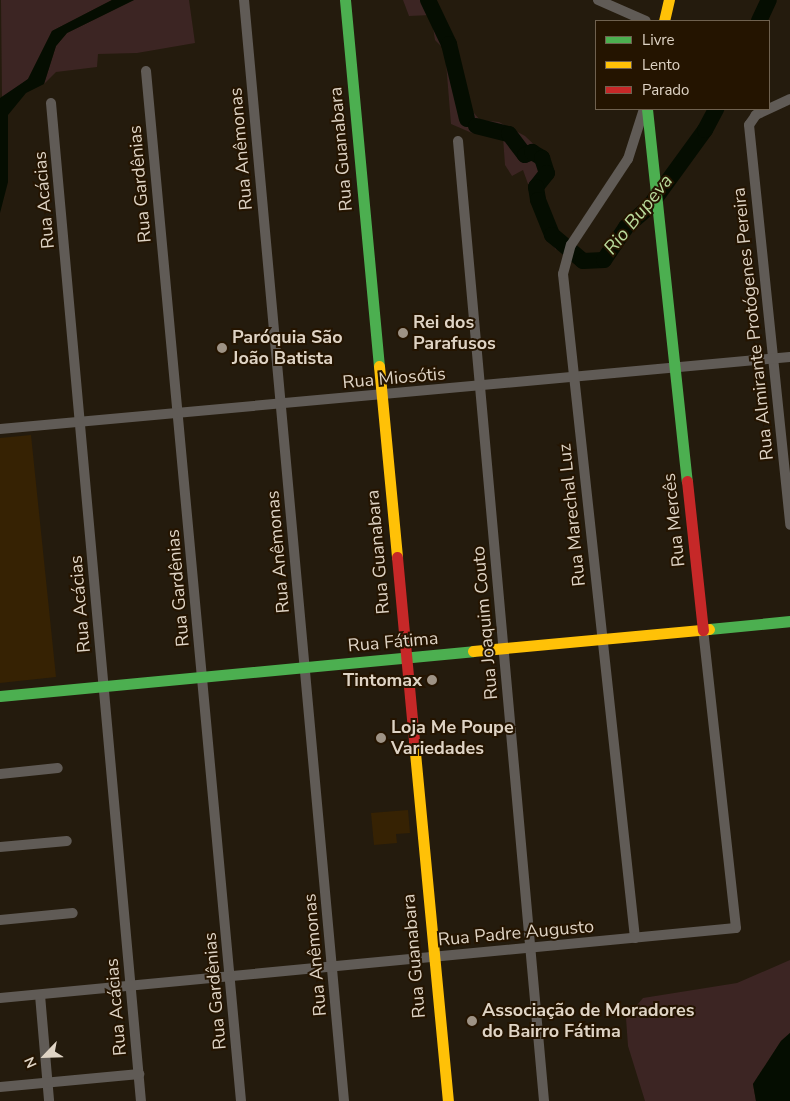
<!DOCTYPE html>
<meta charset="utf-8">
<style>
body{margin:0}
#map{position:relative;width:790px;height:1101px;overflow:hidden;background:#241b0d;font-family:"Nunito Sans",sans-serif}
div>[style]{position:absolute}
.built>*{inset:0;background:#362203}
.green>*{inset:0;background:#3c2523}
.water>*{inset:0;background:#050d01}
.river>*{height:16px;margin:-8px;padding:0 8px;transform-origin:8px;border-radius:8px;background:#050d01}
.street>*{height:10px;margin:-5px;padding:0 5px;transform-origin:5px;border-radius:5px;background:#605b56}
.fast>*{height:11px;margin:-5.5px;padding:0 5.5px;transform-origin:5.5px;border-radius:5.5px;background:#4caf50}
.slow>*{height:11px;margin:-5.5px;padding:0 5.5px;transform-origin:5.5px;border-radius:5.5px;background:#ffc107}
.jam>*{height:11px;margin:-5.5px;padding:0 5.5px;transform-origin:5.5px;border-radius:5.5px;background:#c62828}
.dots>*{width:14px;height:14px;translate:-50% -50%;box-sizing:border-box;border:2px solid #241400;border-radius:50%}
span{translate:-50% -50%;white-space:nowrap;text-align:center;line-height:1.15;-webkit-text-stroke:4px #241400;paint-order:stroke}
.street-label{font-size:18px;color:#dfd4c5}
.poi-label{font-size:18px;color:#dfd4c5;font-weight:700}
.left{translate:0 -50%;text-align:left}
.right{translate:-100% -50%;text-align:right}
.water-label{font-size:19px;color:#b9da9b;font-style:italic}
.legend{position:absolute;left:595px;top:20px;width:175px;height:90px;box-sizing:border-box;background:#241400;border:1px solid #6f614f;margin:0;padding:6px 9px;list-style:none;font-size:15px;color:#dfd4c5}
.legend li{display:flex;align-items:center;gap:10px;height:25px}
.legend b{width:25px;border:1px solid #6f614f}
.north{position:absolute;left:20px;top:1031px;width:50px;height:50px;-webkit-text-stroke:4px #241400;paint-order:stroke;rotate:246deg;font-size:14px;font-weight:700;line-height:20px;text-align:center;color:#dfd4c5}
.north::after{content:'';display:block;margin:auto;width:18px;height:22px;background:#dfd4c5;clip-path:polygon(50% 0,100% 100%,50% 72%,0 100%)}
</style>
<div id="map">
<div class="built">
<div style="clip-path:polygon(31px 435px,56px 677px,0 683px,0 438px)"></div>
<div style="clip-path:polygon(408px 810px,410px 833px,396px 834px,397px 843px,374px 845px,371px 813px)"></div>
</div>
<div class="green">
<div style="clip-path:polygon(1px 0,112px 0,52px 31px,28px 79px,2px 99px)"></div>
<div style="clip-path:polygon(134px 0,189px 0,195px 43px,137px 53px,98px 54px,97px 67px,56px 72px,44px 84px,56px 46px,67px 33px)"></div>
<div style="clip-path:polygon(403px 0,433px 0,457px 50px,467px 105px,480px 120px,499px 122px,525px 136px,548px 158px,550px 171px,540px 192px,562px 240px,556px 250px,547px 237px,523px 170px,512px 176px,505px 165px,503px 137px,472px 133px,451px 124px,445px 50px,435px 40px,431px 15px,409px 16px)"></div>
<div style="clip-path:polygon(790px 960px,790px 1033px,781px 1041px,753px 1084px,756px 1101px,645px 1101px,628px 1046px,626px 1018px,643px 998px,737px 983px)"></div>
</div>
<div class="water">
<div style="clip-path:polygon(112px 0,134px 0,67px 33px,56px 46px,44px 84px,26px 93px,8px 115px,8px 182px,0 213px,0 98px,28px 79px,52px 31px)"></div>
<div style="clip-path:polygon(790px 1033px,790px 1101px,756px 1101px,753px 1084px,781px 1041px)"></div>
</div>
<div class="river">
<div style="left:428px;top:0;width:49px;rotate:64.5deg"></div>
<div style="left:449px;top:44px;width:77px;rotate:76.5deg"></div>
<div style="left:759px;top:21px;width:23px;rotate:-65deg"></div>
<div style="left:476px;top:126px;width:34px;rotate:14deg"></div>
<div style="left:509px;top:134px;width:26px;rotate:53deg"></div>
<div style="left:525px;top:155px;width:8px;rotate:-23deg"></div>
<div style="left:532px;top:152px;width:12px;rotate:31deg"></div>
<div style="left:542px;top:158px;width:16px;rotate:72deg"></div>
<div style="left:547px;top:173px;width:18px;rotate:128deg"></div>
<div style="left:536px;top:187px;width:13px;rotate:81deg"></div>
<div style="left:538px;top:200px;width:38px;rotate:68deg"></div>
<div style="left:552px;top:235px;width:40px;rotate:40deg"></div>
<div style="left:583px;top:261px;width:21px;rotate:-3deg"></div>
<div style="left:604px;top:260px;width:40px;rotate:-56deg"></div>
<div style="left:626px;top:227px;width:30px;rotate:-41deg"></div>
<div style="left:649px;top:207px;width:95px;rotate:-54deg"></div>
<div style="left:705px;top:130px;width:24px;rotate:-62deg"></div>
</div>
<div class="street">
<div style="left:244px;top:0;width:1106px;rotate:84.81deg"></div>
<div style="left:598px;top:0;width:52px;rotate:23.6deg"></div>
<div style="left:146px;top:71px;width:1034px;rotate:84.73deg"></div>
<div style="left:790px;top:99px;width:38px;rotate:155deg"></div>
<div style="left:756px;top:115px;width:12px;rotate:125deg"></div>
<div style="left:749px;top:125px;width:402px;rotate:84.1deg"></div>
<div style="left:51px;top:103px;width:1002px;rotate:84.85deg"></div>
<div style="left:458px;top:141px;width:964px;rotate:84.88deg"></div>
<div style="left:0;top:429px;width:793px;rotate:-5.21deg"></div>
<div style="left:0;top:774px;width:58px;rotate:-5.9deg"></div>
<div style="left:0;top:847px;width:67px;rotate:-5.1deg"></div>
<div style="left:0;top:920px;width:73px;rotate:-5.5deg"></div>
<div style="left:635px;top:938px;width:668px;rotate:-96.19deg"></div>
<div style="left:563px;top:274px;width:30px;rotate:-75deg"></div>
<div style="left:571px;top:245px;width:103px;rotate:-56.5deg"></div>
<div style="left:628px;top:159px;width:52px;rotate:-72.3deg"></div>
<div style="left:40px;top:995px;width:106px;rotate:85.1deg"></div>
<div style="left:0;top:998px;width:739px;rotate:-5.43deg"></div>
<div style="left:736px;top:928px;width:300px;rotate:-96.3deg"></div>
<div style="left:0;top:1087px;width:140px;rotate:-5.3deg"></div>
</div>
<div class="fast">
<div style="left:345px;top:0;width:368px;rotate:84.7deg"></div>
<div style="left:647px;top:109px;width:374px;rotate:83.9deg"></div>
<div style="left:709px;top:629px;width:81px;rotate:-5.6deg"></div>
<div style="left:0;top:696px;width:475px;rotate:-5.4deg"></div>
</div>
<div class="slow">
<div style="left:664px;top:21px;width:22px;rotate:-77deg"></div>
<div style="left:379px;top:366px;width:192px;rotate:84.6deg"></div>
<div style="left:473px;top:651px;width:237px;rotate:-5.3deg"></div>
<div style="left:414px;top:742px;width:361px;rotate:84.6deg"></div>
</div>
<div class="jam">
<div style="left:687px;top:481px;width:150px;rotate:83.9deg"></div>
<div style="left:397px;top:557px;width:186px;rotate:84.7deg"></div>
</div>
<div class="dots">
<div style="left:403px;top:333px;background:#9e9385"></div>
<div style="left:222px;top:348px;background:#9e9385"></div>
<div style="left:432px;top:680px;background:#9e9385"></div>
<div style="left:381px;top:738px;background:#9e9385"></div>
<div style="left:472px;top:1021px;background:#9e9385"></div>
</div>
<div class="street-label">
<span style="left:241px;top:149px;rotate:-95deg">Rua Anêmonas</span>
<span style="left:341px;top:149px;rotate:-95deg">Rua Guanabara</span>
<span style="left:140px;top:184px;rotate:-95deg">Rua Gardênias</span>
<span style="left:44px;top:200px;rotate:-95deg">Rua Acácias</span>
<span style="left:753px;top:324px;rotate:-96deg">Rua Almirante Protógenes Pereira</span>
<span style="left:394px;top:378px;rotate:-5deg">Rua Miosótis</span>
<span style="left:572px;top:515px;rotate:-96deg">Rua Marechal Luz</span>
<span style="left:674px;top:520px;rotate:-96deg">Rua Mercês</span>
<span style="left:278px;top:552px;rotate:-95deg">Rua Anêmonas</span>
<span style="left:378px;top:552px;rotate:-95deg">Rua Guanabara</span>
<span style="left:178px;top:588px;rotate:-95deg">Rua Gardênias</span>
<span style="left:80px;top:604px;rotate:-95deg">Rua Acácias</span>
<span style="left:485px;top:623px;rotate:-95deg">Rua Joaquim Couto</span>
<span style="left:393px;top:642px;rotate:-5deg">Rua Fátima</span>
<span style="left:516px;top:933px;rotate:-5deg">Rua Padre Augusto</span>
<span style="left:315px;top:955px;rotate:-95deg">Rua Anêmonas</span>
<span style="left:414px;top:956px;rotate:-95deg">Rua Guanabara</span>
<span style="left:215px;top:991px;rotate:-95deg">Rua Gardênias</span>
<span style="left:116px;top:1007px;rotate:-95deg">Rua Acácias</span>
</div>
<div class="poi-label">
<span class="left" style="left:413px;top:333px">Rei dos<br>Parafusos</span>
<span class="left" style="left:232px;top:348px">Paróquia São<br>João Batista</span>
<span class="right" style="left:422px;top:680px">Tintomax</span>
<span class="left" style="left:391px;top:738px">Loja Me Poupe<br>Variedades</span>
<span class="left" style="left:482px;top:1021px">Associação de Moradores<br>do Bairro Fátima</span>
</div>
<div class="water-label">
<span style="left:639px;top:215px;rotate:-51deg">Rio Bupeva</span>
</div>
<ul class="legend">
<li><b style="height:6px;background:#4caf50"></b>Livre</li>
<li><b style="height:6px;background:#ffc107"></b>Lento</li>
<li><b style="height:6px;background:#c62828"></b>Parado</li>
</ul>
<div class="north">N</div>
</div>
